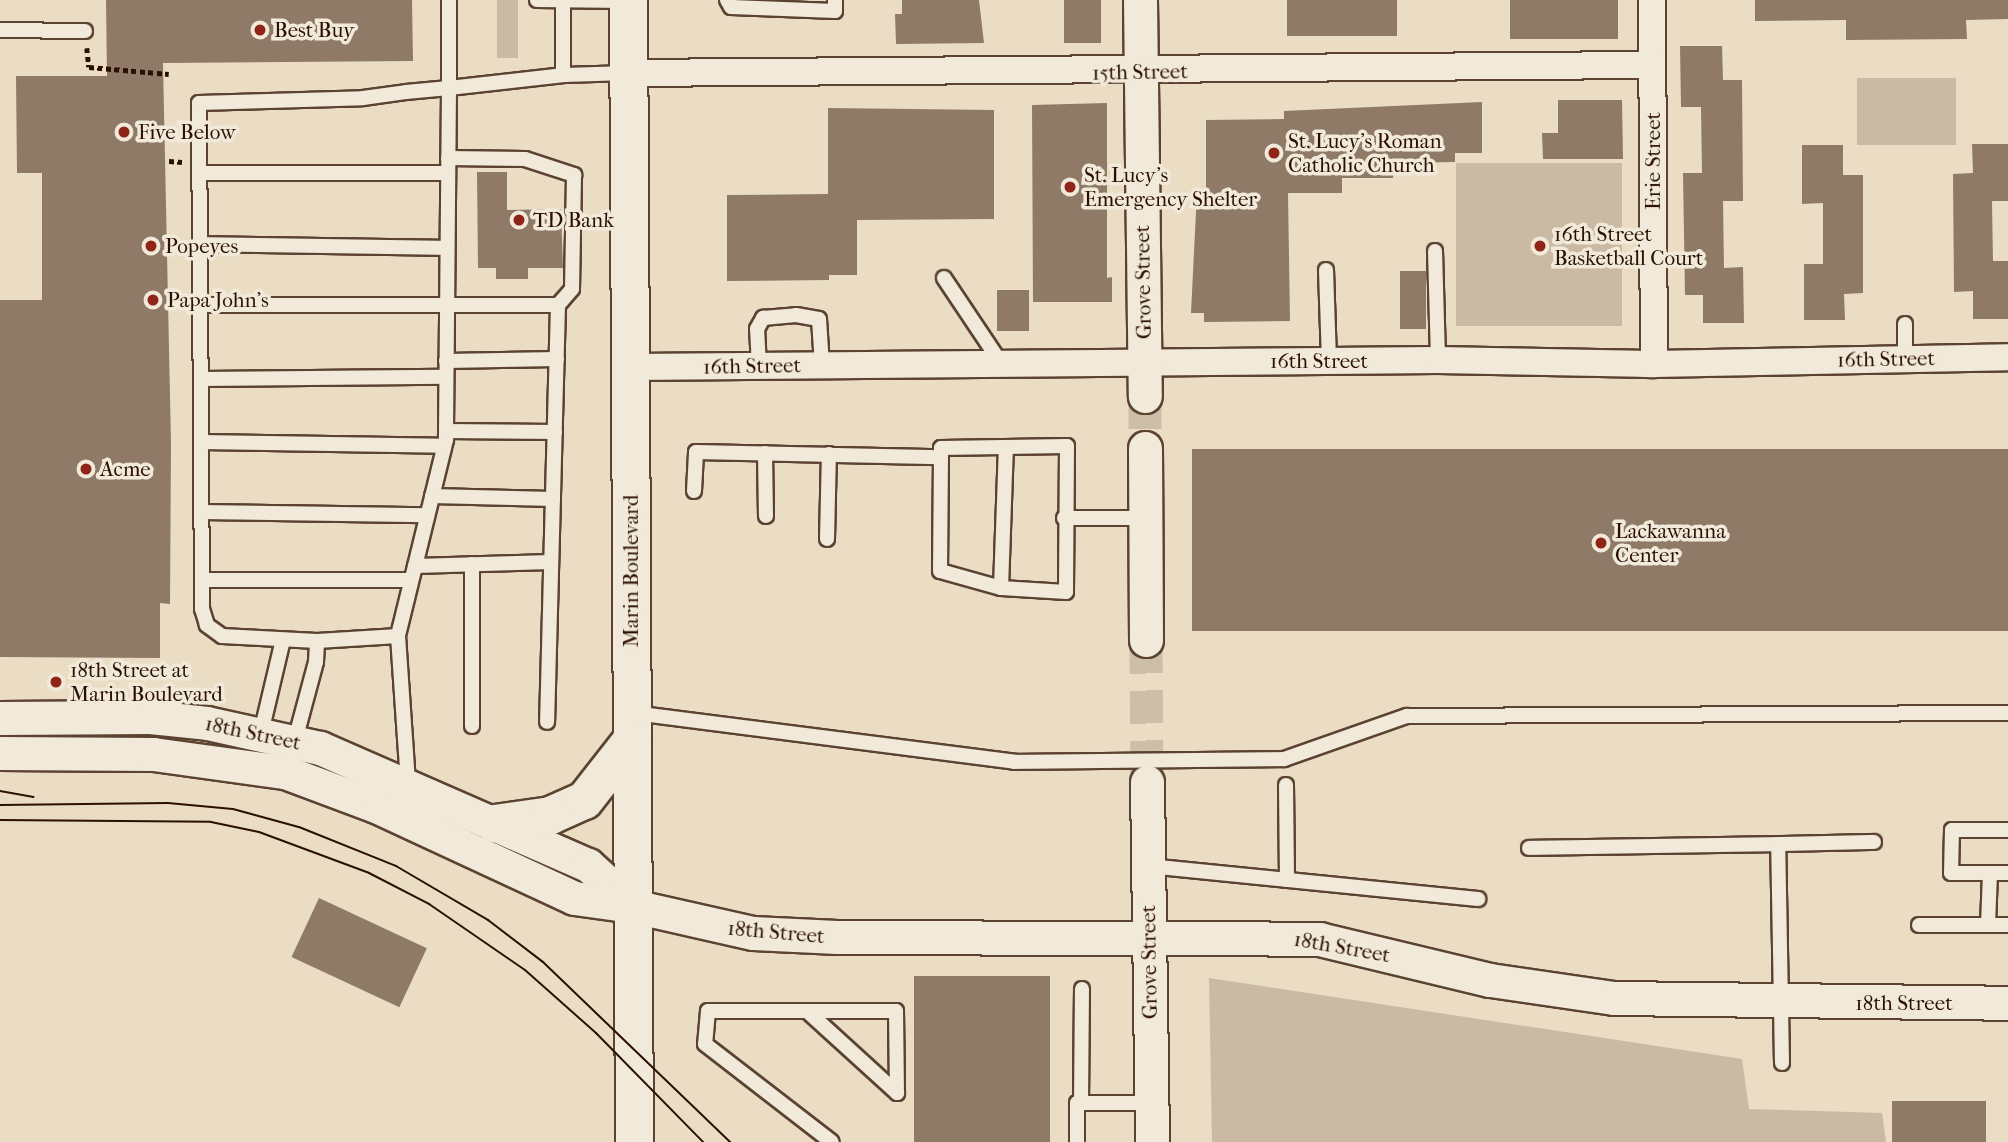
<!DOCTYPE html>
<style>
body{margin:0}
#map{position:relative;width:2008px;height:1142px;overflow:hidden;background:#eaddc4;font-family:"IM FELL French Canon",serif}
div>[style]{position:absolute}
.green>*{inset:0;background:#cabaa3;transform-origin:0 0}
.building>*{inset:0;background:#8e7a66;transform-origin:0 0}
.tertiary-tunnel>*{height:33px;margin-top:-16.5px;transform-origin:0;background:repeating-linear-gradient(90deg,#cdbea7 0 33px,transparent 0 50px)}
.path>*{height:4.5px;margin-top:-2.25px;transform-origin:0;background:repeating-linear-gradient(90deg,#2b0f00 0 5px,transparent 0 8.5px)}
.roads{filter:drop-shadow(2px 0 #5b4231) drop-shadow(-2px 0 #5b4231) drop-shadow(0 2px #5b4231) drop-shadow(0 -2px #5b4231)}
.service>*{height:14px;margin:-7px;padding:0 7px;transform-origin:7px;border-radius:7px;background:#f1e9d9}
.minor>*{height:26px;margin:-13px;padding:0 13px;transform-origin:13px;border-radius:13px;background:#f1e9d9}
.tertiary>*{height:33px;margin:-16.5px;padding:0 16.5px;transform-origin:16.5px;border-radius:16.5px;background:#f1e9d9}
.secondary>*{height:37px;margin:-18.5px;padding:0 18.5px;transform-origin:18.5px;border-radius:18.5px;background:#f1e9d9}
.tram>*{height:2px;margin:-1px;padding:0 1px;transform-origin:1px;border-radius:1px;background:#2b0f00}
.dots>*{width:19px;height:19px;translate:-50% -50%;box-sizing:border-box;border:4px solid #f1e9d9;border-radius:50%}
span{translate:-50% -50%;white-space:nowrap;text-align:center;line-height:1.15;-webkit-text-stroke:7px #f1e9d9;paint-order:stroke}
.poi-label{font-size:21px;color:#2b0f00}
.left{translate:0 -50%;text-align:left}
.street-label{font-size:21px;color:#2b0f00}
</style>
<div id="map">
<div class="green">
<div style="left:497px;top:0;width:21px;height:58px"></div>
<div style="left:1956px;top:78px;width:67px;height:99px;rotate:90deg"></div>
<div style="left:1622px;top:163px;width:163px;height:166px;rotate:90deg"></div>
<div style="clip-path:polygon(1209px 978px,1742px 1059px,1749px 1109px,1882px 1113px,1886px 1142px,1212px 1142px)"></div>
</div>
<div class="building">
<div style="clip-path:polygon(106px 0,412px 0,413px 61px,163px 63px,171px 444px,170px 604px,160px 603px,160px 658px,0 657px,0 300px,42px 300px,42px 173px,17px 173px,16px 76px,107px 76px)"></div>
<div style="clip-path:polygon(902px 0,979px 0,984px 43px,896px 44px,895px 14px,902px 14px)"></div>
<div style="left:1064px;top:0;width:37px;height:43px"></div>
<div style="left:1287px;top:0;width:110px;height:36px"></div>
<div style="left:1510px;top:0;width:108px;height:39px"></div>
<div style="clip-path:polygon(1755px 0,2008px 0,2008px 19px,1966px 20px,1967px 39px,1846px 40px,1846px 20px,1755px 21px)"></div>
<div style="clip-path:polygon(1680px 46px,1722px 46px,1723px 80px,1742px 80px,1743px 201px,1723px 201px,1724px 268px,1743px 267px,1744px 323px,1703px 323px,1703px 295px,1685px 295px,1683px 173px,1702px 173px,1701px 107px,1681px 107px)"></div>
<div style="clip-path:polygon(1558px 100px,1622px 100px,1623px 159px,1543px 159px,1542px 133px,1558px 133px)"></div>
<div style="clip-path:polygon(1482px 102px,1482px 153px,1455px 153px,1455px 162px,1401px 163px,1401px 169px,1393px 169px,1393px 178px,1342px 178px,1342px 193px,1288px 193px,1290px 321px,1204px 322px,1204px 313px,1191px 313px,1197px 191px,1206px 191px,1206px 120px,1284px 119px,1284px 111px)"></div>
<div style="clip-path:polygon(1107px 103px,1107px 278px,1112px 277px,1112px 302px,1033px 302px,1032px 105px)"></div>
<div style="clip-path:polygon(828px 108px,994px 110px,994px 219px,857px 220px,857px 275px,829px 275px,829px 280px,727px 281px,727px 195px,828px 194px)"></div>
<div style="clip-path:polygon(1972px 144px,2008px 144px,2008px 201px,1992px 201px,1993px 261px,2008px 261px,2008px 319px,1973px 319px,1973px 291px,1954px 292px,1953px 174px,1973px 173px)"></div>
<div style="clip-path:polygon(1802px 145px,1843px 145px,1843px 175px,1863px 175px,1863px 293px,1844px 294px,1845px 320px,1804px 320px,1804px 264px,1823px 264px,1823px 203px,1802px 204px)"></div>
<div style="clip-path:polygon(477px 172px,507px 172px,507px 210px,561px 209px,563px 268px,528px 268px,528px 279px,496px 279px,496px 268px,478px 268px)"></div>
<div style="left:1400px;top:271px;width:26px;height:58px"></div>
<div style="left:997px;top:290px;width:32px;height:41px"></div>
<div style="left:2008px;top:449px;width:182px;height:816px;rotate:90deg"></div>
<div style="left:319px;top:898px;width:119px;height:65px;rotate:25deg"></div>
<div style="left:1050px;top:976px;width:166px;height:136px;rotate:90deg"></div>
<div style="left:1892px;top:1101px;width:94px;height:41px"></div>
</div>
<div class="tertiary-tunnel">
<div style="left:1145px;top:396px;width:52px;rotate:90deg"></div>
<div style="left:1146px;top:640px;width:142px;rotate:89.6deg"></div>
</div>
<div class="path">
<div style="left:87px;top:48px;width:19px;rotate:84deg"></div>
<div style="left:89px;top:67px;width:80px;rotate:5deg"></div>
<div style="left:169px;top:161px;width:13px;rotate:4deg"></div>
</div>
<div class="roads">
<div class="service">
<div style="left:449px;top:0;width:88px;rotate:90deg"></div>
<div style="left:449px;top:88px;width:352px;rotate:90.5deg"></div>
<div style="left:446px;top:440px;width:202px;rotate:103.8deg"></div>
<div style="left:398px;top:636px;width:81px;rotate:176.5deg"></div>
<div style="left:317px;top:641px;width:95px;rotate:-177deg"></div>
<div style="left:222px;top:636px;width:19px;rotate:-144deg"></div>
<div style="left:207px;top:625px;width:17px;rotate:-107deg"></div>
<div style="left:202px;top:609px;width:506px;rotate:-90.34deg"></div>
<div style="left:199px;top:103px;width:164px;rotate:-1.7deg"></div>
<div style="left:363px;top:98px;width:43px;rotate:-7.9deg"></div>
<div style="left:406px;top:92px;width:43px;rotate:-5.3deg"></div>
<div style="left:449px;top:88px;width:116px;rotate:-6.4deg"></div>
<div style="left:564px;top:75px;width:64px;rotate:-1.8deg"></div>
<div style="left:537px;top:0;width:90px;rotate:0.6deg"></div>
<div style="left:727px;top:0;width:8px;rotate:60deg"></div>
<div style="left:731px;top:7px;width:104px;rotate:2.2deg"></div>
<div style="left:835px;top:11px;width:11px;rotate:-90deg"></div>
<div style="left:0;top:30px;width:85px;rotate:0.7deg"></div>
<div style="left:563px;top:75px;width:72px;rotate:-90deg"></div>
<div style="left:448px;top:158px;width:77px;rotate:0.7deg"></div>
<div style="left:525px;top:159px;width:52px;rotate:18.1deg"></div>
<div style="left:574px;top:175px;width:114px;rotate:91deg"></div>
<div style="left:572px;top:289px;width:21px;rotate:131deg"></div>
<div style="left:558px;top:305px;width:417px;rotate:91.5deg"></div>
<div style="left:200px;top:173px;width:248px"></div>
<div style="left:200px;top:244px;width:247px;rotate:0.9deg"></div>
<div style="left:1435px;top:251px;width:109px;rotate:88.4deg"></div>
<div style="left:1326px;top:270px;width:90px;rotate:88.1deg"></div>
<div style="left:944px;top:278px;width:102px;rotate:56.2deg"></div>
<div style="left:200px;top:305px;width:358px"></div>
<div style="left:1905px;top:359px;width:35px;rotate:-90deg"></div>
<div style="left:446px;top:361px;width:111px;rotate:-1deg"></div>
<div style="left:759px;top:366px;width:37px;rotate:-93deg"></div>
<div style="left:757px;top:329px;width:13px;rotate:-61deg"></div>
<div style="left:763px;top:318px;width:33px;rotate:-5deg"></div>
<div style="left:796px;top:315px;width:23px;rotate:10deg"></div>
<div style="left:819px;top:319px;width:46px;rotate:86.3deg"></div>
<div style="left:201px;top:379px;width:245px;rotate:-0.5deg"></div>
<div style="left:446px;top:431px;width:109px;rotate:0.5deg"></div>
<div style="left:201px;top:442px;width:243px;rotate:0.9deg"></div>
<div style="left:1067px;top:446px;width:146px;rotate:90.4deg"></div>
<div style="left:1066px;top:592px;width:65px;rotate:-176.5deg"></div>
<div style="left:1001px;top:588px;width:63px;rotate:-164.4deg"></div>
<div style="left:940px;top:571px;width:123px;rotate:-89.5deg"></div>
<div style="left:941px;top:448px;width:126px;rotate:-0.9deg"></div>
<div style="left:765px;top:453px;width:63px;rotate:89.1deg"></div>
<div style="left:694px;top:491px;width:39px;rotate:-87deg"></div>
<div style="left:696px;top:452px;width:245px;rotate:1.2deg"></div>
<div style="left:432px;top:496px;width:121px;rotate:1.4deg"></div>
<div style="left:202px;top:512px;width:225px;rotate:0.8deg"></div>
<div style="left:1064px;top:518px;width:81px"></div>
<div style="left:827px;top:539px;width:85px;rotate:-88.7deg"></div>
<div style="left:415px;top:566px;width:136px;rotate:-1.7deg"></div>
<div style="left:202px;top:580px;width:209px"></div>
<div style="left:1001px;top:588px;width:141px;rotate:-88deg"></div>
<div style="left:398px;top:636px;width:147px;rotate:86.1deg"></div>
<div style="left:634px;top:713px;width:383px;rotate:7.3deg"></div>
<div style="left:1014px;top:762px;width:270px;rotate:-0.6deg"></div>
<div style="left:1284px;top:759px;width:130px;rotate:-19.3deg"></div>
<div style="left:1407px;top:716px;width:601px;rotate:-0.29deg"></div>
<div style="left:472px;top:726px;width:162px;rotate:-90deg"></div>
<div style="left:260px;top:737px;width:100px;rotate:-76.7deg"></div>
<div style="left:294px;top:744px;width:85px;rotate:-75deg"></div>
<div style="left:316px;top:662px;width:21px;rotate:-87deg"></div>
<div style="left:1286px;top:785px;width:95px;rotate:89.4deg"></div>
<div style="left:2008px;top:830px;width:56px;rotate:180deg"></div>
<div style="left:1952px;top:830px;width:43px;rotate:91.3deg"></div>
<div style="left:1951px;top:873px;width:57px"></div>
<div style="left:1529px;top:848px;width:249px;rotate:-0.9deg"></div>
<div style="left:1148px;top:866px;width:332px;rotate:5.7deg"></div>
<div style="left:1990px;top:873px;width:52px;rotate:92.2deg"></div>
<div style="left:1988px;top:925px;width:20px"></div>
<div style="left:1919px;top:925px;width:69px"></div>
<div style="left:807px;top:1011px;width:122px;rotate:42.3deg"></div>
<div style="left:897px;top:1093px;width:82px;rotate:-90.7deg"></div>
<div style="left:896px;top:1011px;width:188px;rotate:180deg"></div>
<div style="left:708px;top:1011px;width:33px;rotate:95deg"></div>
<div style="left:705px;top:1044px;width:160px;rotate:37.7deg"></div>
<div style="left:1782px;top:1063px;width:219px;rotate:-91deg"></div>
<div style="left:1778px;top:844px;width:96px;rotate:-1.2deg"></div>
<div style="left:1081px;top:1103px;width:114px;rotate:-89.5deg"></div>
<div style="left:1077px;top:1142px;width:39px;rotate:-90deg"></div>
<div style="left:1077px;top:1103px;width:75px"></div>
</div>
<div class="minor">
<div style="left:1652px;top:0;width:364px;rotate:89.7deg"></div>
<div style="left:628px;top:73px;width:1024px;rotate:-0.45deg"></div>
<div style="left:631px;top:367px;width:807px;rotate:-0.5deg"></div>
<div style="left:1438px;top:360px;width:216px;rotate:1.1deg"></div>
<div style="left:1654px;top:364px;width:354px;rotate:-1.1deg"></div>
</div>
<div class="tertiary">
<div style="left:1140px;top:0;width:396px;rotate:89.3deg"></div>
<div style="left:1145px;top:448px;width:192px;rotate:89.7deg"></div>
<div style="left:0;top:718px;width:150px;rotate:-0.4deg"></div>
<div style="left:150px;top:717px;width:57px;rotate:6deg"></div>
<div style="left:207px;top:723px;width:116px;rotate:12.5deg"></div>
<div style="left:320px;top:748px;width:292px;rotate:23.6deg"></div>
<div style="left:588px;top:865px;width:61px;rotate:42.3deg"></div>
<div style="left:0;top:753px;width:153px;rotate:0.4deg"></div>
<div style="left:153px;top:754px;width:133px;rotate:7.8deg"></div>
<div style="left:285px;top:772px;width:97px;rotate:20.5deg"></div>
<div style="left:376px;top:806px;width:218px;rotate:24.9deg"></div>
<div style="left:574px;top:898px;width:60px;rotate:7.7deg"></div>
<div style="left:633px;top:906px;width:123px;rotate:12.7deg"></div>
<div style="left:753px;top:933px;width:84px;rotate:2.7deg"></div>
<div style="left:837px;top:937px;width:482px;rotate:0.2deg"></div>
<div style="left:1319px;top:939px;width:176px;rotate:13.5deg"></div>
<div style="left:1490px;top:980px;width:125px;rotate:8.3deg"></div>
<div style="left:1614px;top:998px;width:394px;rotate:0.7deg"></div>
<div style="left:1147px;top:782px;width:360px;rotate:89.2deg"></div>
</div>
<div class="secondary">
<div style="left:628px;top:0;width:1142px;rotate:89.7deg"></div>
<div style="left:494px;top:823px;width:57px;rotate:-8.1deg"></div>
<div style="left:550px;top:815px;width:37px;rotate:-24deg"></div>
<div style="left:584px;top:800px;width:76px;rotate:-51.9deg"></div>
</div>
</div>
<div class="tram">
<div style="left:0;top:791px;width:34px;rotate:10deg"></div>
<div style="left:0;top:805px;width:168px;rotate:-0.7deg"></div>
<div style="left:168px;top:803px;width:65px;rotate:5.3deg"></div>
<div style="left:233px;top:809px;width:68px;rotate:15.3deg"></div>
<div style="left:299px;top:827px;width:105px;rotate:21.9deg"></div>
<div style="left:396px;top:866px;width:107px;rotate:30.4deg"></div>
<div style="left:488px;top:920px;width:69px;rotate:37.4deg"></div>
<div style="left:543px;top:962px;width:260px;rotate:43.9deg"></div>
<div style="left:0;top:820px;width:211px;rotate:0.5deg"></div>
<div style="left:211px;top:822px;width:49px;rotate:11.8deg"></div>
<div style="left:259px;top:832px;width:117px;rotate:20.4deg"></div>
<div style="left:369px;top:873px;width:68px;rotate:27.3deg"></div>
<div style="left:429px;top:904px;width:116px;rotate:34.5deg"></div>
<div style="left:525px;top:970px;width:95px;rotate:41.6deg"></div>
<div style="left:596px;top:1033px;width:153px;rotate:45.5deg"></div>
</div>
<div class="dots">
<div style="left:260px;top:30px;background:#8f2418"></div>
<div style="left:124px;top:132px;background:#8f2418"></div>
<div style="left:1274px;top:153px;background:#8f2418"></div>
<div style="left:1070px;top:187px;background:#8f2418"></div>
<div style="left:519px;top:220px;background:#8f2418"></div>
<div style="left:151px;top:246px;background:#8f2418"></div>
<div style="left:1540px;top:246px;background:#8f2418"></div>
<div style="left:153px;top:300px;background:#8f2418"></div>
<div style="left:86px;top:469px;background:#8f2418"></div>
<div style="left:1601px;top:543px;background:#8f2418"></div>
<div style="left:56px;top:682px;background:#8f2418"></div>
</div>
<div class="poi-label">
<span class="left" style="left:274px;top:30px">Best Buy</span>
<span class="left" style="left:138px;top:132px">Five Below</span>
<span class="left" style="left:1288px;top:153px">St. Lucy's Roman<br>Catholic Church</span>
<span class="left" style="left:1084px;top:187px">St. Lucy's<br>Emergency Shelter</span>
<span class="left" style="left:533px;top:220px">TD Bank</span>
<span class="left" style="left:1554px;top:246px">16th Street<br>Basketball Court</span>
<span class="left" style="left:165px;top:246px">Popeyes</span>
<span class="left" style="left:167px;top:300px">Papa John's</span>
<span class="left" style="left:100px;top:469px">Acme</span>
<span class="left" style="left:1615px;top:543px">Lackawanna<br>Center</span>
<span class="left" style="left:70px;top:682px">18th Street at<br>Marin Boulevard</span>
</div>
<div class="street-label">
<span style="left:1140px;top:72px;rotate:-1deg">15th Street</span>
<span style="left:1653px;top:161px;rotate:-90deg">Erie Street</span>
<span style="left:1143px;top:282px;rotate:-91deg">Grove Street</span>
<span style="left:1886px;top:359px;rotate:-1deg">16th Street</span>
<span style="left:1319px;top:361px">16th Street</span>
<span style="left:752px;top:366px;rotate:-1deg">16th Street</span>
<span style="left:631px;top:571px;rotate:-90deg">Marin Boulevard</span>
<span style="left:253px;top:733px;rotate:12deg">18th Street</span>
<span style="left:776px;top:932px;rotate:5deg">18th Street</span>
<span style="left:1342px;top:947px;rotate:10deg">18th Street</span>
<span style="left:1149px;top:962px;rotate:-91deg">Grove Street</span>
<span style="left:1904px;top:1003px">18th Street</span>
</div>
</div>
